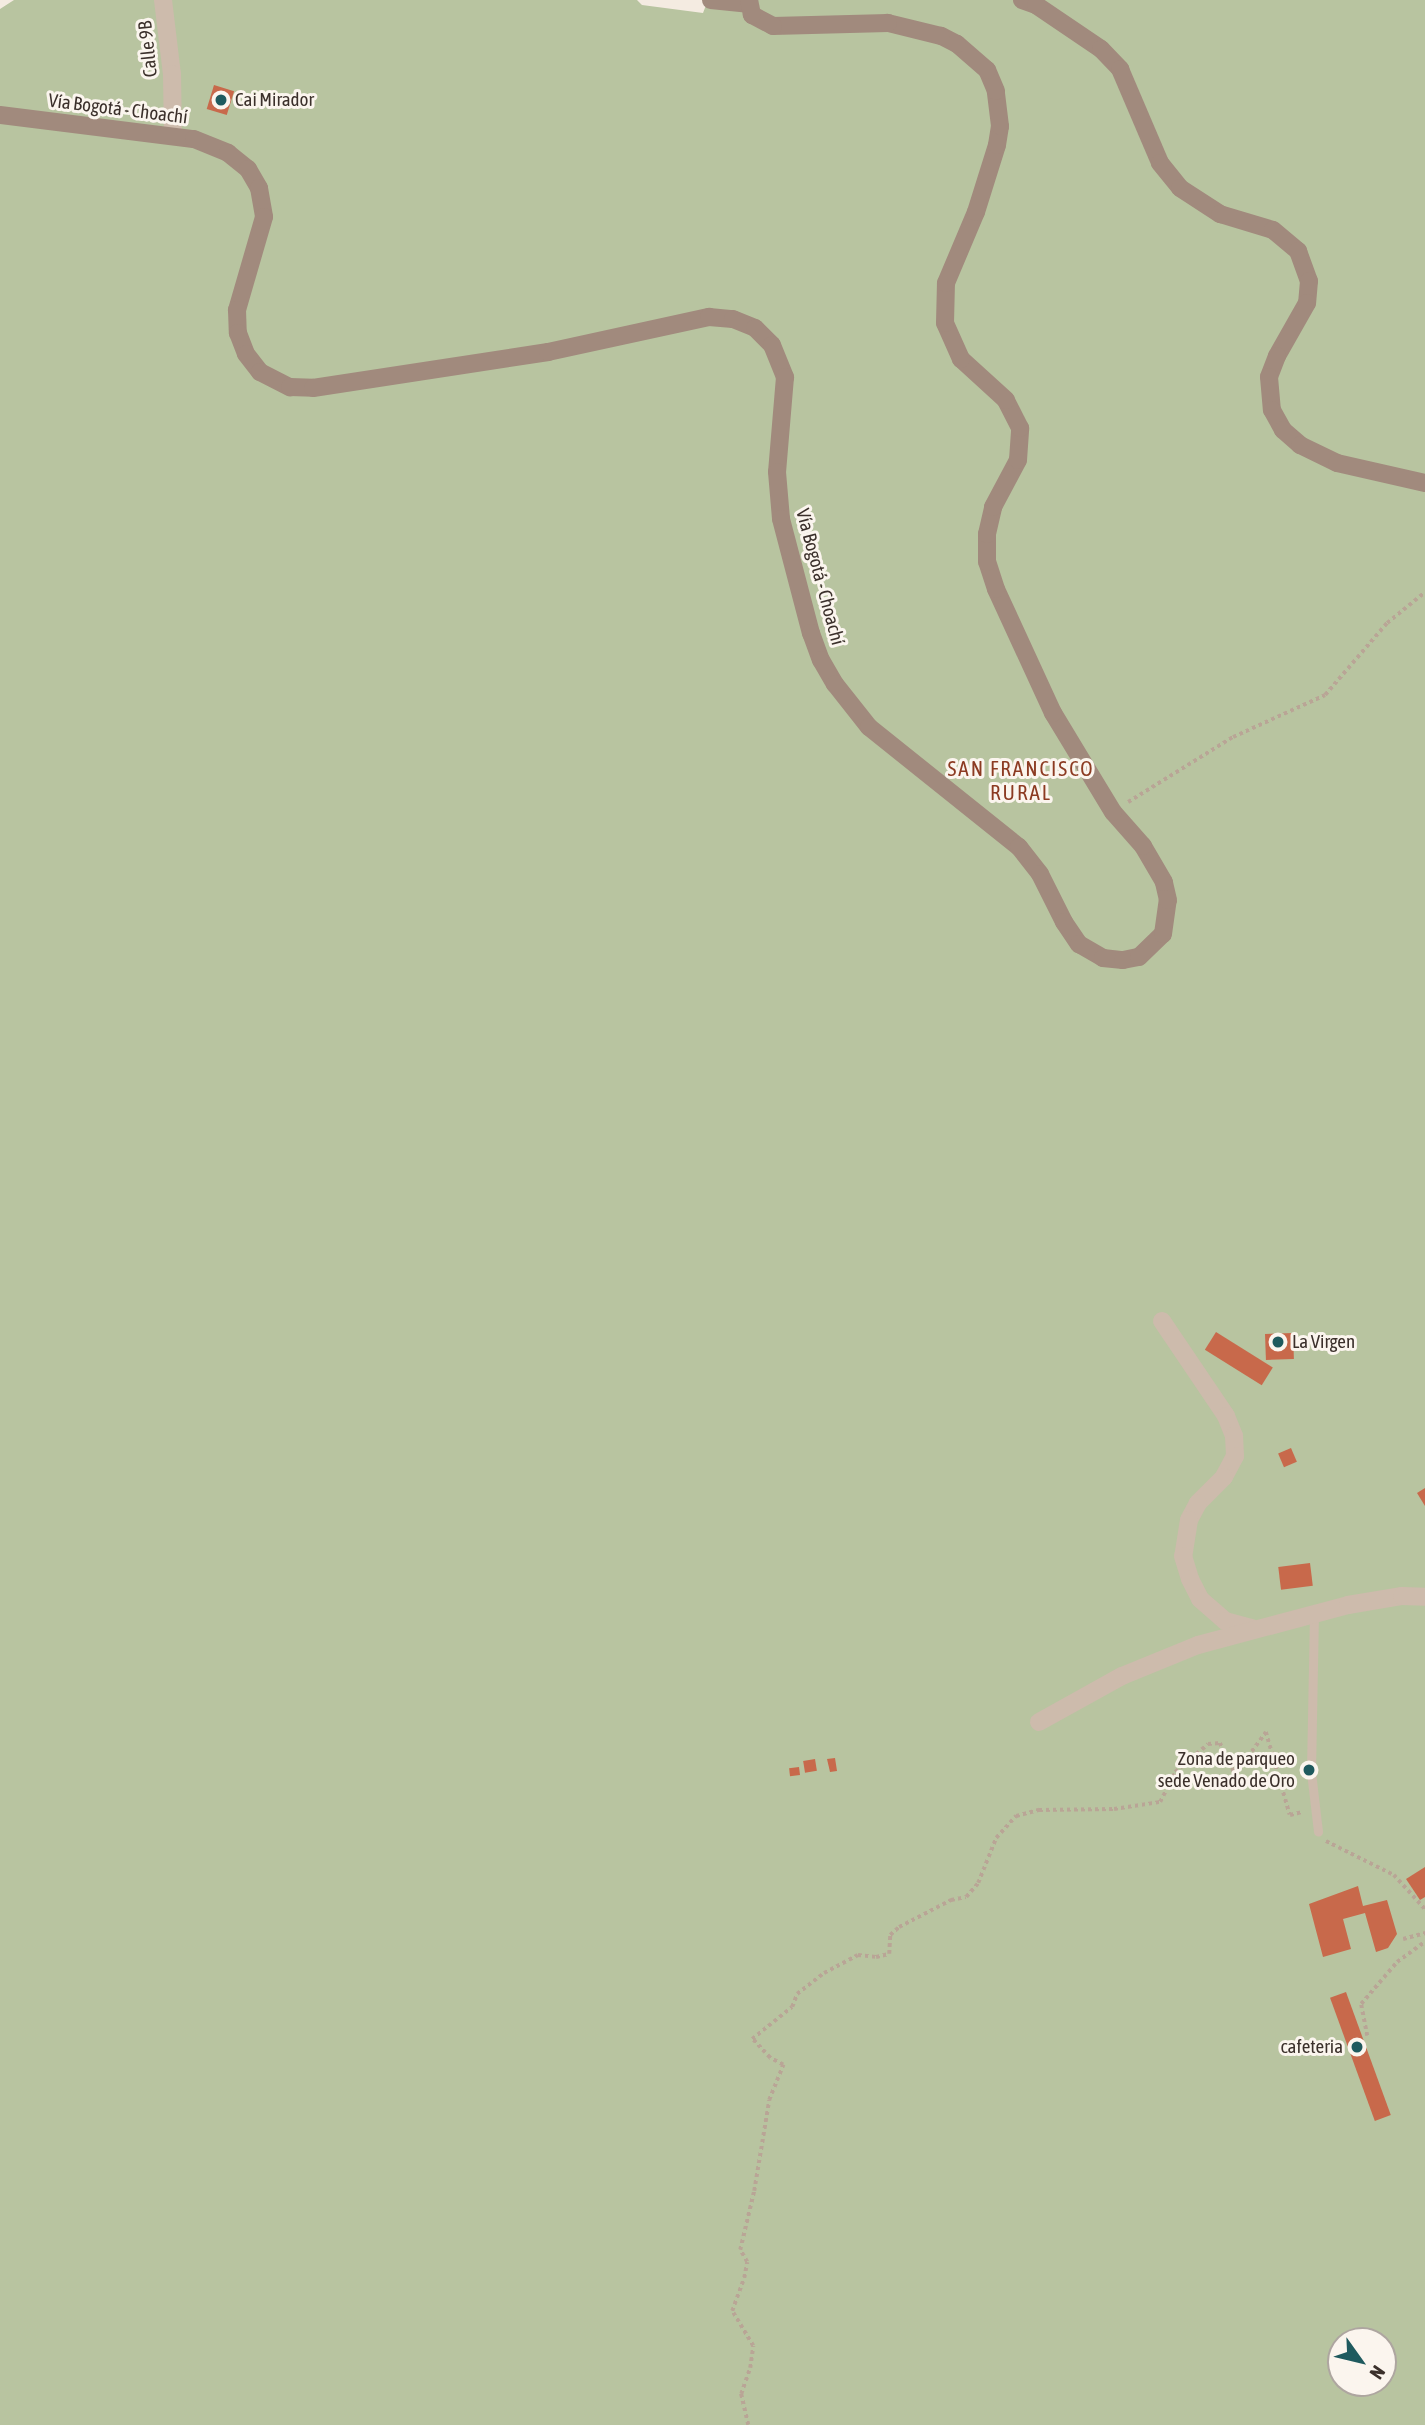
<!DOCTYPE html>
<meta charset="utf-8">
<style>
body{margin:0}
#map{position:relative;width:1425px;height:2425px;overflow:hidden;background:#f4ebe1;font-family:"Asap Condensed",sans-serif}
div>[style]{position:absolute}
.green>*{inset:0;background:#b8c4a0}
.building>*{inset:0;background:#c8694b;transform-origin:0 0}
.path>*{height:3.5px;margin-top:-1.75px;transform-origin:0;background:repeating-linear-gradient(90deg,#b9a596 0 3.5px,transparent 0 7px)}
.lane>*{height:9px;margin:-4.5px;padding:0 4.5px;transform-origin:4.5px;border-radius:4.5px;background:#cdbbac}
.street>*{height:18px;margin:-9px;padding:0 9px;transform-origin:9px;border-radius:9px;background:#cdbbac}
.secondary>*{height:18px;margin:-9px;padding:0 9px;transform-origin:9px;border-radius:9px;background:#a18a7d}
.dots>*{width:19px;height:19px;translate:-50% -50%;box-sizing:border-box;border:4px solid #fbf5ee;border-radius:50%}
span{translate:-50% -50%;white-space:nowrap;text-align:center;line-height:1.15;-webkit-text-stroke:6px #fbf5ee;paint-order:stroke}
.street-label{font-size:19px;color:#3b302b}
.poi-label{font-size:19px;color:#3b302b}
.left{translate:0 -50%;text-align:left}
.right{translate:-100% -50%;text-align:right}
.neighbourhood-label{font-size:21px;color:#8c3b22;letter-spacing:2px}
.north{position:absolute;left:1327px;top:2327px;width:70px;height:70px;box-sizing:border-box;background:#fbf5ee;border:2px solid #aea6a0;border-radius:50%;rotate:124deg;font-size:19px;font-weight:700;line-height:28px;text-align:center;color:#3b302b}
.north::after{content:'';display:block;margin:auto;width:24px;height:32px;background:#1f5a5e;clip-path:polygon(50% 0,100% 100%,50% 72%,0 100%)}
</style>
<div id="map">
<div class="green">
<div style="clip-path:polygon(evenodd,14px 0,637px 0,642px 5px,703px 13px,708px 0,1425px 0,1425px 2425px,0 2425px,0 9px,14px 0,1341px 2341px,1383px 2341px,1383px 2383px,1341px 2383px,1341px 2341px)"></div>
</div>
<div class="building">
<div style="left:214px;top:85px;width:21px;height:25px;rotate:17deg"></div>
<div style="left:1216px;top:1332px;width:67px;height:21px;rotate:32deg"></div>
<div style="left:1293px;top:1333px;width:26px;height:28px;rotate:88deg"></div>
<div style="left:1291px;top:1448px;width:15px;height:14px;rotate:67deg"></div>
<div style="clip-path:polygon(1425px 1488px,1425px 1506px,1417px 1493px)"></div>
<div style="left:1310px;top:1563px;width:23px;height:32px;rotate:83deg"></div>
<div style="clip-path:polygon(835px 1758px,837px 1771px,830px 1772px,827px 1759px)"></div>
<div style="left:815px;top:1759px;width:12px;height:12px;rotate:81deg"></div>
<div style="left:799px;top:1767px;width:8px;height:10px;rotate:83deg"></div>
<div style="clip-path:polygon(1425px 1867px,1425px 1897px,1420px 1900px,1406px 1879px)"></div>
<div style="clip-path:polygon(1358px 1886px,1363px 1906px,1387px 1900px,1397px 1934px,1388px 1948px,1376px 1952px,1365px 1913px,1343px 1919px,1351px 1949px,1323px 1957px,1309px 1904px)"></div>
<div style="left:1346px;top:1992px;width:131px;height:17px;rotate:70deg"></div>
</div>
<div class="path">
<div style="left:1128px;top:802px;width:123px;rotate:-31.8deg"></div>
<div style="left:1233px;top:737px;width:101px;rotate:-24.5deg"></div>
<div style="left:1325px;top:695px;width:95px;rotate:-49.3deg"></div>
<div style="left:1387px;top:623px;width:49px;rotate:-39.2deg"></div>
<div style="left:1326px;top:1841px;width:76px;rotate:26.6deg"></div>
<div style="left:1394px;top:1875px;width:46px;rotate:47.6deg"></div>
<div style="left:1403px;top:1939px;width:23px;rotate:-15deg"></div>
<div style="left:1367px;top:2036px;width:33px;rotate:-101deg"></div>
<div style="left:1361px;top:2004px;width:55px;rotate:-49.4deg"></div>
<div style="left:1397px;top:1962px;width:34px;rotate:-36deg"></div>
<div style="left:748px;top:2425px;width:32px;rotate:-103deg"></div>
<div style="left:741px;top:2394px;width:28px;rotate:-71deg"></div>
<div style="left:750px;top:2368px;width:22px;rotate:-82deg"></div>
<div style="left:753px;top:2346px;width:41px;rotate:-121deg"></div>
<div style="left:732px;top:2311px;width:35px;rotate:-70deg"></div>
<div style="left:744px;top:2278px;width:16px;rotate:-79deg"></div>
<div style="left:747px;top:2262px;width:14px;rotate:-120deg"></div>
<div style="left:740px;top:2250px;width:61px;rotate:-76.7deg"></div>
<div style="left:754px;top:2191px;width:92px;rotate:-80.6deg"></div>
<div style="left:769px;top:2100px;width:38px;rotate:-68deg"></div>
<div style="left:783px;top:2065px;width:15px;rotate:-152deg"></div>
<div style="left:770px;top:2058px;width:26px;rotate:-133deg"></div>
<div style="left:752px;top:2039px;width:51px;rotate:-38.7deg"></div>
<div style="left:792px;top:2007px;width:14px;rotate:-69deg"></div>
<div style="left:797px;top:1994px;width:34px;rotate:-38deg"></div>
<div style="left:824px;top:1973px;width:38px;rotate:-28deg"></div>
<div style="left:858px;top:1955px;width:18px;rotate:6deg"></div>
<div style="left:876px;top:1957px;width:13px;rotate:-13deg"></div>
<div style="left:889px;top:1954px;width:19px;rotate:-87deg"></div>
<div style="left:890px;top:1935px;width:12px;rotate:-42deg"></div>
<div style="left:899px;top:1927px;width:59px;rotate:-27.4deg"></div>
<div style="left:951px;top:1900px;width:15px;rotate:-11deg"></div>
<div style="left:966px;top:1897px;width:18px;rotate:-49deg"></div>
<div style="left:978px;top:1883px;width:48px;rotate:-68.2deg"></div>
<div style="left:996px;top:1838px;width:30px;rotate:-48deg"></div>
<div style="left:1016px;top:1816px;width:24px;rotate:-15deg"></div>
<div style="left:1039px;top:1810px;width:75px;rotate:-0.8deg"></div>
<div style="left:1114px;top:1809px;width:47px;rotate:-8.7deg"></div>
<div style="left:1160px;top:1802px;width:34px;rotate:-63deg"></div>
<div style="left:1175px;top:1772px;width:43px;rotate:-40.3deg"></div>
<div style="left:1208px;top:1744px;width:12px;rotate:-5deg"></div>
<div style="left:1220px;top:1743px;width:34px;rotate:64deg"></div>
<div style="left:1235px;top:1774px;width:52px;rotate:-53.6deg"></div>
<div style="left:1266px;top:1732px;width:86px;rotate:73.9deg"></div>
<div style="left:1290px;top:1815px;width:12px;rotate:-14deg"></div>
</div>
<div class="lane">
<div style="left:1314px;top:1614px;width:158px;rotate:91.1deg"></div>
<div style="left:1311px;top:1772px;width:60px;rotate:83.3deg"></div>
</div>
<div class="street">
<div style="left:163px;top:0;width:75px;rotate:83.1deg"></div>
<div style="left:172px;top:74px;width:61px;rotate:89.1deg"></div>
<div style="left:1162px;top:1321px;width:115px;rotate:56deg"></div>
<div style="left:1226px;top:1416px;width:22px;rotate:68deg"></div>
<div style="left:1234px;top:1436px;width:20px;rotate:87deg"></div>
<div style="left:1235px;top:1456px;width:24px;rotate:118deg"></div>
<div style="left:1224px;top:1477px;width:37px;rotate:135deg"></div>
<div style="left:1198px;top:1503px;width:19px;rotate:118deg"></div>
<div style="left:1189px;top:1520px;width:36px;rotate:99deg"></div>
<div style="left:1183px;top:1556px;width:24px;rotate:73deg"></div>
<div style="left:1190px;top:1579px;width:22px;rotate:63deg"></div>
<div style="left:1200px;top:1599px;width:33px;rotate:41deg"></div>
<div style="left:1225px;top:1621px;width:28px;rotate:15deg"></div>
<div style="left:1039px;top:1722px;width:95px;rotate:-29deg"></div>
<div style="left:1122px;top:1676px;width:82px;rotate:-22.2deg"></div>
<div style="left:1198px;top:1645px;width:155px;rotate:-14.9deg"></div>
<div style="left:1348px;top:1605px;width:55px;rotate:-9.5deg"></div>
<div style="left:1402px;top:1596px;width:23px;rotate:2deg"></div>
</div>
<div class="secondary">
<div style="left:711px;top:0;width:37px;rotate:6deg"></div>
<div style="left:1022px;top:0;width:15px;rotate:20deg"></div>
<div style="left:1036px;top:5px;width:78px;rotate:34.1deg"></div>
<div style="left:1101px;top:49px;width:28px;rotate:46deg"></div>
<div style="left:1120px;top:69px;width:102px;rotate:66.9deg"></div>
<div style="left:1160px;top:163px;width:32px;rotate:51deg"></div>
<div style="left:1180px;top:188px;width:48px;rotate:33deg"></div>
<div style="left:1220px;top:214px;width:55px;rotate:16.8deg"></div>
<div style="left:1273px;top:230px;width:33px;rotate:40deg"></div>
<div style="left:1298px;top:251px;width:32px;rotate:70deg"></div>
<div style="left:1309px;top:281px;width:22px;rotate:95deg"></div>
<div style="left:1307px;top:303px;width:61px;rotate:119.5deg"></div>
<div style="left:1277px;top:356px;width:22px;rotate:111deg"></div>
<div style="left:1269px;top:377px;width:33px;rotate:85deg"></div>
<div style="left:1272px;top:410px;width:23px;rotate:61deg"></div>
<div style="left:1283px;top:430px;width:23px;rotate:41deg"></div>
<div style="left:1300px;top:445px;width:41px;rotate:25.9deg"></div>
<div style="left:1337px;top:463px;width:90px;rotate:12.8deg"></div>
<div style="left:0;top:115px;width:195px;rotate:7.1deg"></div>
<div style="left:194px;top:139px;width:37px;rotate:22deg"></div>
<div style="left:228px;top:153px;width:26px;rotate:39deg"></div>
<div style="left:248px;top:169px;width:22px;rotate:60deg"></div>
<div style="left:259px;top:188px;width:29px;rotate:80deg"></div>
<div style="left:264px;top:217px;width:97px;rotate:106.2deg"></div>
<div style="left:237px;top:310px;width:23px;rotate:88deg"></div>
<div style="left:238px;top:333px;width:22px;rotate:69deg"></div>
<div style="left:246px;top:354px;width:23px;rotate:52deg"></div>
<div style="left:260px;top:372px;width:34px;rotate:27deg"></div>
<div style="left:290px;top:387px;width:23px;rotate:2deg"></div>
<div style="left:313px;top:388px;width:238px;rotate:-8.7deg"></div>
<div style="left:548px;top:352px;width:165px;rotate:-12.3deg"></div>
<div style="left:709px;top:317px;width:24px;rotate:5deg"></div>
<div style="left:733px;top:319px;width:24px;rotate:22deg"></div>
<div style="left:755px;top:328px;width:24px;rotate:45deg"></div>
<div style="left:772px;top:345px;width:35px;rotate:68deg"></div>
<div style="left:785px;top:377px;width:95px;rotate:94.8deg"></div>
<div style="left:777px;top:472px;width:47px;rotate:85.1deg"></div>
<div style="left:781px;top:519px;width:118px;rotate:75.3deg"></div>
<div style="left:811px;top:633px;width:29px;rotate:70deg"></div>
<div style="left:821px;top:660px;width:28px;rotate:60deg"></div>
<div style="left:835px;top:684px;width:55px;rotate:51.7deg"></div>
<div style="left:869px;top:727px;width:192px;rotate:38.7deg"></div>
<div style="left:1019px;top:847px;width:34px;rotate:52deg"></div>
<div style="left:1040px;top:874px;width:54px;rotate:63.4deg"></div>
<div style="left:1064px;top:922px;width:27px;rotate:56deg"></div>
<div style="left:1079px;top:944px;width:28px;rotate:30deg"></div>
<div style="left:1103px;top:958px;width:20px;rotate:6deg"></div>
<div style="left:1123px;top:960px;width:16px;rotate:-11deg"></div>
<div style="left:1139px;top:957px;width:33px;rotate:-44deg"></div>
<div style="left:1163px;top:934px;width:34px;rotate:-82deg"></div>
<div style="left:1168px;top:900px;width:18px;rotate:-103deg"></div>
<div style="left:1164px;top:882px;width:42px;rotate:-120.3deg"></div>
<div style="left:1143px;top:846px;width:45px;rotate:-131.4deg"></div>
<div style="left:1113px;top:812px;width:116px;rotate:-121.2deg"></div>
<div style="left:1053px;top:713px;width:136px;rotate:-114.7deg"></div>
<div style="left:996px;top:589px;width:28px;rotate:-108deg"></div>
<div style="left:987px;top:562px;width:28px;rotate:-90deg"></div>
<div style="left:987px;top:534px;width:28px;rotate:-77deg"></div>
<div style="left:993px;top:507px;width:53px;rotate:-62deg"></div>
<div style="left:1018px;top:460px;width:32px;rotate:-86deg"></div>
<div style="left:1020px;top:428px;width:31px;rotate:-117deg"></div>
<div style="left:1006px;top:400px;width:61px;rotate:-137.7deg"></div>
<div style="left:961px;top:359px;width:39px;rotate:-114deg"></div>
<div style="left:945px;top:323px;width:40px;rotate:-88.6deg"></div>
<div style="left:946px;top:283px;width:77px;rotate:-67.1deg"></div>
<div style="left:976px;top:212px;width:70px;rotate:-72.6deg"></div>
<div style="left:997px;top:145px;width:19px;rotate:-81deg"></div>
<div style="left:1000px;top:126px;width:35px;rotate:-97deg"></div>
<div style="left:996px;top:91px;width:23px;rotate:-113deg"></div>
<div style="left:987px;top:70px;width:40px;rotate:-139deg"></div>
<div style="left:957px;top:44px;width:18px;rotate:-153deg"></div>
<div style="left:941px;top:36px;width:55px;rotate:-166.2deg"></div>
<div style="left:888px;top:23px;width:115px;rotate:178.5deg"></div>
<div style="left:773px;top:26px;width:24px;rotate:-152deg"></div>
<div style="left:752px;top:15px;width:15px;rotate:-101deg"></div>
</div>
<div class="dots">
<div style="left:221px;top:100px;background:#1f5a5e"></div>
<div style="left:1278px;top:1342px;background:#1f5a5e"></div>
<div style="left:1309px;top:1770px;background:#1f5a5e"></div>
<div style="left:1357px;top:2047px;background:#1f5a5e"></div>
</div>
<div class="street-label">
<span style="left:148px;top:49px;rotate:-96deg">Calle 9B</span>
<span style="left:118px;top:109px;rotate:7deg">Vía Bogotá - Choachí</span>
<span style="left:820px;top:577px;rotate:75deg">Vía Bogotá - Choachí</span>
</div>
<div class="poi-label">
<span class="left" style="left:235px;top:100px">Cai Mirador</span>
<span class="left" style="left:1292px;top:1342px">La Virgen</span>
<span class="right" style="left:1295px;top:1770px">Zona de parqueo<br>sede Venado de Oro</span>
<span class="right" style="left:1343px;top:2047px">cafeteria</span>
</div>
<div class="neighbourhood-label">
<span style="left:1021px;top:780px">SAN FRANCISCO<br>RURAL</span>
</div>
<div class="north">N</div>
</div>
